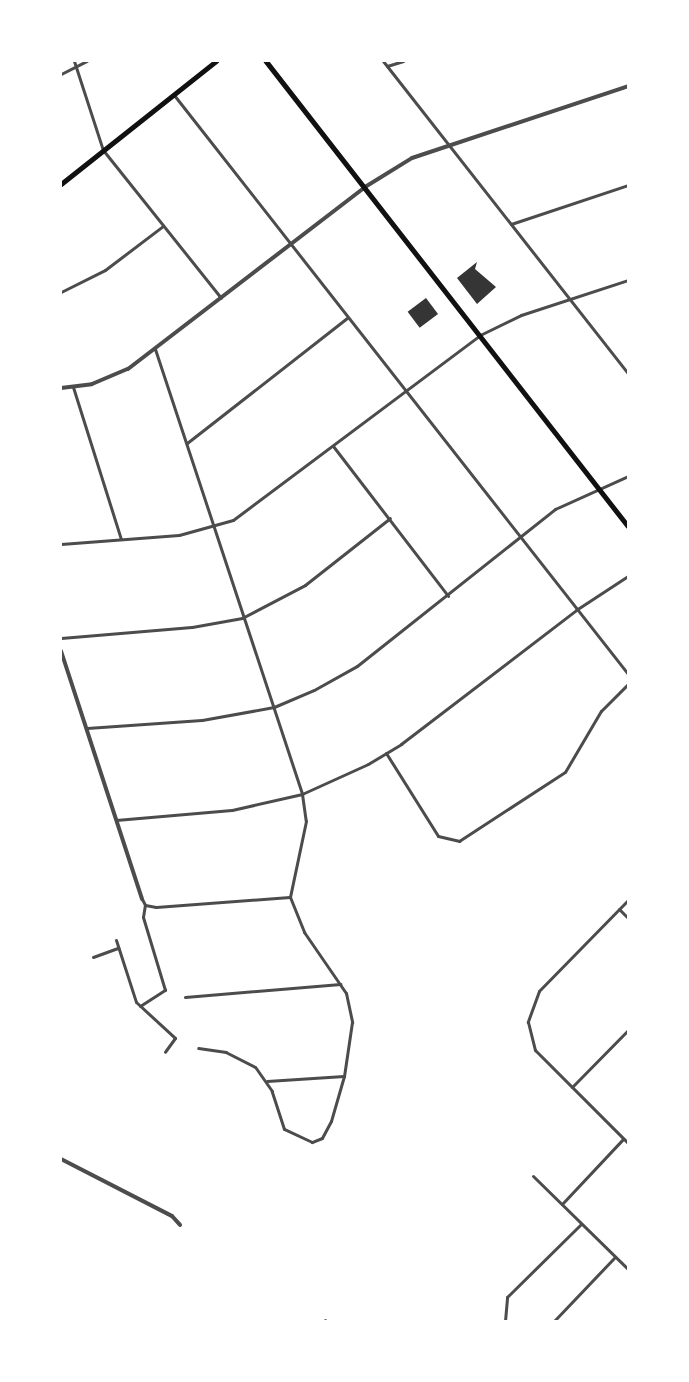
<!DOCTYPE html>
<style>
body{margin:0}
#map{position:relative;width:689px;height:1382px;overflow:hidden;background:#fff;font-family:"PT Sans",sans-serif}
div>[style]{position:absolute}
.building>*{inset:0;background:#353535;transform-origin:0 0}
.minor>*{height:3px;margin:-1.5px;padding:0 1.5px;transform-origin:1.5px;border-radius:1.5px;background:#4c4c4c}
.tertiary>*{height:4px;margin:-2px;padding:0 2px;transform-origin:2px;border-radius:2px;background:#4c4c4c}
.secondary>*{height:4.5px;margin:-2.25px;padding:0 2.25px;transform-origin:2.25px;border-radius:2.25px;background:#111}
span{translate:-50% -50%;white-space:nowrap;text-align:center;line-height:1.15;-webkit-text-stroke:5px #fff;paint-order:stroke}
.frame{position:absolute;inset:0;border:62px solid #fff;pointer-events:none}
</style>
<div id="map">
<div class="building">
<div style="clip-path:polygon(477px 262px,475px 269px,496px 287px,477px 304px,457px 278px)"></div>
<div style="left:426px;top:298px;width:20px;height:23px;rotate:53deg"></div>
</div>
<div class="minor">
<div style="left:74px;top:61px;width:94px;rotate:72deg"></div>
<div style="left:103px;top:150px;width:189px;rotate:51.4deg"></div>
<div style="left:383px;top:61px;width:397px;rotate:51.9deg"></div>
<div style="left:387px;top:66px;width:17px;rotate:-17deg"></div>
<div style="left:61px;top:74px;width:29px;rotate:-27deg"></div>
<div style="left:174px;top:95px;width:736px;rotate:51.9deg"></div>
<div style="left:511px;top:224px;width:123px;rotate:-18.4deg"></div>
<div style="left:61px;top:292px;width:49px;rotate:-26.6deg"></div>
<div style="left:105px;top:270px;width:73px;rotate:-37.2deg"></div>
<div style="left:155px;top:349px;width:469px;rotate:71.7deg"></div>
<div style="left:302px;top:794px;width:27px;rotate:82deg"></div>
<div style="left:306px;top:821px;width:78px;rotate:101.9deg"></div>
<div style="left:290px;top:897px;width:38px;rotate:68deg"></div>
<div style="left:304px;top:932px;width:74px;rotate:55.5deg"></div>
<div style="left:346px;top:993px;width:30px;rotate:78deg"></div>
<div style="left:352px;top:1022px;width:55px;rotate:98.4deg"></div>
<div style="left:344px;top:1076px;width:47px;rotate:106.1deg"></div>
<div style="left:331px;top:1121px;width:19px;rotate:118deg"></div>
<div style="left:322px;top:1138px;width:11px;rotate:158deg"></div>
<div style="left:312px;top:1142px;width:31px;rotate:-155deg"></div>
<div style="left:284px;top:1129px;width:40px;rotate:-108deg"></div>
<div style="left:272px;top:1091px;width:29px;rotate:-125deg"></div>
<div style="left:255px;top:1067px;width:33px;rotate:-153deg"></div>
<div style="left:226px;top:1052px;width:28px;rotate:-172deg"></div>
<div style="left:73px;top:387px;width:159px;rotate:72.5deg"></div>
<div style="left:187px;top:443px;width:203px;rotate:-38deg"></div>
<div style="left:333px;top:446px;width:189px;rotate:52.5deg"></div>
<div style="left:61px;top:544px;width:118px;rotate:-4.4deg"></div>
<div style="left:179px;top:535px;width:56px;rotate:-15.5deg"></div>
<div style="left:233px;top:520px;width:309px;rotate:-36.8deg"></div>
<div style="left:480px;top:335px;width:46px;rotate:-26deg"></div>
<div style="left:521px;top:315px;width:113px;rotate:-18.1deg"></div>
<div style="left:61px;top:638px;width:131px;rotate:-4.8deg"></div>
<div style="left:192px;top:627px;width:51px;rotate:-10.2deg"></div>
<div style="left:242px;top:618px;width:71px;rotate:-27.6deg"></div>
<div style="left:305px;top:585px;width:108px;rotate:-38.2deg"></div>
<div style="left:87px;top:728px;width:115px;rotate:-4deg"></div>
<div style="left:202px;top:720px;width:73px;rotate:-10.2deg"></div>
<div style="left:274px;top:707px;width:43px;rotate:-23deg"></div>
<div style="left:314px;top:690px;width:49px;rotate:-29.2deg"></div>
<div style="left:357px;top:666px;width:253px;rotate:-38.4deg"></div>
<div style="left:555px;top:509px;width:80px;rotate:-24.3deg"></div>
<div style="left:386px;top:753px;width:98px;rotate:57.9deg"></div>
<div style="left:438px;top:836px;width:22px;rotate:13deg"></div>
<div style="left:459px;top:841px;width:126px;rotate:-33.1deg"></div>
<div style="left:565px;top:772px;width:71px;rotate:-59.5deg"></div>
<div style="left:601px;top:711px;width:38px;rotate:-45deg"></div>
<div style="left:116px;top:820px;width:116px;rotate:-4.9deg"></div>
<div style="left:232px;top:810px;width:72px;rotate:-12.9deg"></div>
<div style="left:302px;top:794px;width:72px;rotate:-24.4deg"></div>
<div style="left:368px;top:764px;width:39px;rotate:-31deg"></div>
<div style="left:401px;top:744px;width:220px;rotate:-37.4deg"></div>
<div style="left:576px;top:610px;width:62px;rotate:-33.2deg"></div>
<div style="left:142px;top:899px;width:7px;rotate:63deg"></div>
<div style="left:145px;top:905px;width:11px;rotate:10deg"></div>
<div style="left:156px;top:907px;width:134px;rotate:-4.3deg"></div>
<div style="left:628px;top:900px;width:127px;rotate:134.4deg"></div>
<div style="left:539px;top:991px;width:33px;rotate:110deg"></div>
<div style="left:528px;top:1022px;width:29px;rotate:76deg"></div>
<div style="left:535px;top:1050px;width:132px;rotate:45deg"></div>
<div style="left:619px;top:909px;width:13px;rotate:45deg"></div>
<div style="left:116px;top:940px;width:65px;rotate:72.1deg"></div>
<div style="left:136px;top:1002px;width:53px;rotate:42.7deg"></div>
<div style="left:175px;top:1038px;width:17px;rotate:126deg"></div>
<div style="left:93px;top:957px;width:27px;rotate:-20deg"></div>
<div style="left:185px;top:997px;width:156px;rotate:-4.8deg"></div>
<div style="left:140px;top:1006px;width:30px;rotate:-33deg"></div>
<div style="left:165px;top:990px;width:76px;rotate:-106.8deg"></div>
<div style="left:143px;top:917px;width:12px;rotate:-81deg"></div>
<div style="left:267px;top:1081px;width:77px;rotate:-3.7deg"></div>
<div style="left:572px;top:1087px;width:80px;rotate:-45.5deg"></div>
<div style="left:533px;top:1176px;width:133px;rotate:44.4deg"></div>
<div style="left:562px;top:1204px;width:89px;rotate:-46.8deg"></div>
<div style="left:325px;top:1321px;width:1px;rotate:-90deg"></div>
<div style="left:505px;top:1321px;width:24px;rotate:-85deg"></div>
<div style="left:507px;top:1297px;width:104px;rotate:-44.6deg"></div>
<div style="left:554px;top:1321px;width:88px;rotate:-46.4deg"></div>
</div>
<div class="tertiary">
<div style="left:61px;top:388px;width:31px;rotate:-7deg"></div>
<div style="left:92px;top:384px;width:39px;rotate:-23deg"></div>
<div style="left:128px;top:369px;width:299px;rotate:-37.5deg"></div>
<div style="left:365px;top:187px;width:55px;rotate:-31.7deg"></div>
<div style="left:412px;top:158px;width:228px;rotate:-18.4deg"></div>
<div style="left:61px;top:651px;width:261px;rotate:71.9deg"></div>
<div style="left:61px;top:1159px;width:125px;rotate:27.2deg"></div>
<div style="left:172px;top:1216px;width:12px;rotate:48deg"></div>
</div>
<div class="secondary">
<div style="left:266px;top:61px;width:589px;rotate:52.1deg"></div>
<div style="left:61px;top:184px;width:198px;rotate:-38.4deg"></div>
</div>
<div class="frame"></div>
</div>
